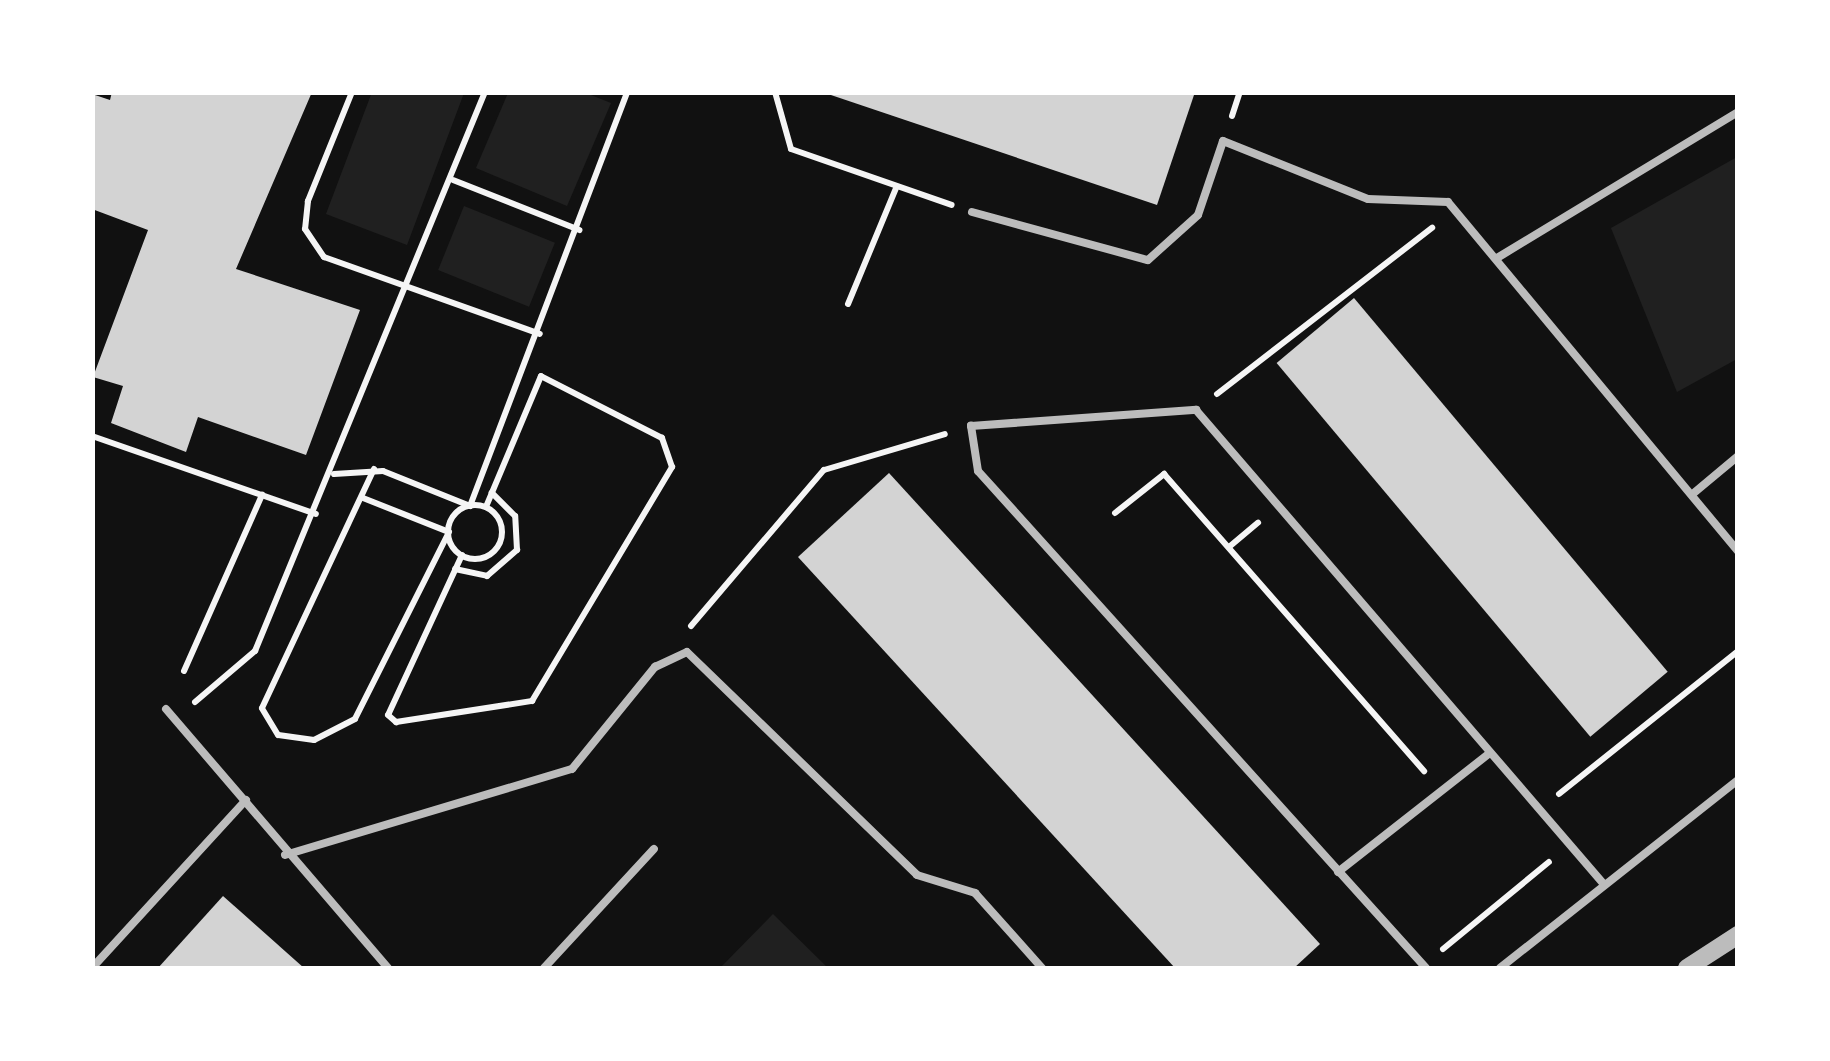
<!DOCTYPE html>
<style>
body{margin:0}
#map{position:relative;width:1830px;height:1061px;overflow:hidden;background:#111;font-family:Helvetica,sans-serif}
div>[style]{position:absolute}
.green>*{inset:0;background:#202020;transform-origin:0 0}
.building>*{inset:0;background:#d3d3d3;transform-origin:0 0}
.path>*{height:6px;margin:-3px;padding:0 3px;transform-origin:3px;border-radius:3px;background:#f5f5f5}
.path>.ring{margin:-3px;padding:0;box-sizing:content-box;background:none;border:6px solid #f5f5f5;border-radius:50%}
.service>*{height:8px;margin:-4px;padding:0 4px;transform-origin:4px;border-radius:4px;background:#bcbcbc}
.tertiary>*{height:18px;margin:-9px;padding:0 9px;transform-origin:9px;border-radius:9px;background:#bcbcbc}
span{translate:-50% -50%;white-space:nowrap;text-align:center;line-height:1.15;-webkit-text-stroke:10px #fff;paint-order:stroke}
.frame{position:absolute;inset:0;border:95px solid #fff;pointer-events:none}
</style>
<div id="map">
<div class="green">
<div style="clip-path:polygon(372px 92px,464px 93px,407px 245px,326px 214px)"></div>
<div style="clip-path:polygon(508px 93px,586px 93px,611px 103px,567px 206px,476px 168px)"></div>
<div style="clip-path:polygon(1737px 157px,1737px 359px,1677px 392px,1611px 228px)"></div>
<div style="left:464px;top:206px;width:98px;height:69px;rotate:22deg"></div>
<div style="clip-path:polygon(773px 914px,828px 968px,720px 968px)"></div>
</div>
<div class="building">
<div style="clip-path:polygon(112px 92px,312px 92px,236px 269px,360px 310px,306px 455px,198px 417px,186px 452px,111px 423px,123px 386px,93px 377px,148px 230px,92px 209px,92px 94px,110px 100px)"></div>
<div style="clip-path:polygon(822px 92px,1195px 92px,1157px 205px)"></div>
<div style="left:1354px;top:298px;width:488px;height:101px;rotate:50deg"></div>
<div style="clip-path:polygon(889px 473px,1320px 944px,1294px 968px,1175px 968px,798px 557px)"></div>
<div style="clip-path:polygon(223px 896px,304px 968px,158px 968px)"></div>
</div>
<div class="path">
<div style="left:352px;top:92px;width:118px;rotate:112deg"></div>
<div style="left:308px;top:201px;width:28px;rotate:96deg"></div>
<div style="left:305px;top:229px;width:34px;rotate:56deg"></div>
<div style="left:324px;top:257px;width:229px;rotate:19.6deg"></div>
<div style="left:775px;top:92px;width:59px;rotate:74.3deg"></div>
<div style="left:791px;top:149px;width:170px;rotate:19.2deg"></div>
<div style="left:1232px;top:116px;width:25px;rotate:-72deg"></div>
<div style="left:453px;top:180px;width:136px;rotate:21.6deg"></div>
<div style="left:848px;top:304px;width:126px;rotate:-67.5deg"></div>
<div style="left:1217px;top:394px;width:272px;rotate:-37.7deg"></div>
<div style="left:92px;top:436px;width:237px;rotate:19.2deg"></div>
<div style="left:334px;top:474px;width:49px;rotate:-3.5deg"></div>
<div style="left:383px;top:471px;width:94px;rotate:21.9deg"></div>
<div style="left:470px;top:506px;width:443px;rotate:-69.2deg"></div>
<div style="left:363px;top:498px;width:92px;rotate:21.6deg"></div>
<div style="left:449px;top:532px;width:209px;rotate:116.7deg"></div>
<div style="left:355px;top:719px;width:46px;rotate:152.9deg"></div>
<div style="left:314px;top:740px;width:36px;rotate:-172deg"></div>
<div style="left:278px;top:735px;width:31px;rotate:-121deg"></div>
<div style="left:262px;top:708px;width:264px;rotate:-64.9deg"></div>
<div class="ring" style="left:448px;top:505px;width:48px;height:48px"></div>
<div style="left:1115px;top:513px;width:63px;rotate:-38.5deg"></div>
<div style="left:1164px;top:474px;width:395px;rotate:48.8deg"></div>
<div style="left:1229px;top:547px;width:38px;rotate:-40deg"></div>
<div style="left:462px;top:555px;width:176px;rotate:114.8deg"></div>
<div style="left:388px;top:715px;width:11px;rotate:41deg"></div>
<div style="left:396px;top:722px;width:138px;rotate:-8.8deg"></div>
<div style="left:532px;top:701px;width:273px;rotate:-59.1deg"></div>
<div style="left:672px;top:467px;width:31px;rotate:-109deg"></div>
<div style="left:662px;top:438px;width:136px;rotate:-152.9deg"></div>
<div style="left:541px;top:376px;width:142px;rotate:112.8deg"></div>
<div style="left:455px;top:569px;width:33px;rotate:12deg"></div>
<div style="left:487px;top:576px;width:40px;rotate:-41deg"></div>
<div style="left:517px;top:550px;width:34px;rotate:-93deg"></div>
<div style="left:515px;top:516px;width:33px;rotate:-135deg"></div>
<div style="left:691px;top:626px;width:205px;rotate:-49.6deg"></div>
<div style="left:824px;top:470px;width:126px;rotate:-16.6deg"></div>
<div style="left:184px;top:671px;width:193px;rotate:-66.1deg"></div>
<div style="left:195px;top:702px;width:79px;rotate:-40.4deg"></div>
<div style="left:255px;top:651px;width:604px;rotate:-67.64deg"></div>
<div style="left:1559px;top:794px;width:229px;rotate:-38.6deg"></div>
<div style="left:1443px;top:949px;width:137px;rotate:-39.4deg"></div>
</div>
<div class="service">
<div style="left:972px;top:212px;width:182px;rotate:15.3deg"></div>
<div style="left:1148px;top:260px;width:67px;rotate:-42deg"></div>
<div style="left:1198px;top:215px;width:78px;rotate:-71.3deg"></div>
<div style="left:1223px;top:141px;width:156px;rotate:21.8deg"></div>
<div style="left:1368px;top:199px;width:80px;rotate:2.1deg"></div>
<div style="left:1448px;top:202px;width:454px;rotate:50.3deg"></div>
<div style="left:1497px;top:258px;width:282px;rotate:-31.2deg"></div>
<div style="left:1695px;top:492px;width:56px;rotate:-39.9deg"></div>
<div style="left:166px;top:709px;width:341px;rotate:49.4deg"></div>
<div style="left:285px;top:855px;width:300px;rotate:-16.7deg"></div>
<div style="left:572px;top:769px;width:132px;rotate:-50.9deg"></div>
<div style="left:655px;top:667px;width:35px;rotate:-25deg"></div>
<div style="left:687px;top:652px;width:320px;rotate:44.1deg"></div>
<div style="left:917px;top:875px;width:61px;rotate:17.2deg"></div>
<div style="left:975px;top:893px;width:101px;rotate:48.2deg"></div>
<div style="left:1338px;top:872px;width:193px;rotate:-38.1deg"></div>
<div style="left:92px;top:968px;width:228px;rotate:-47.5deg"></div>
<div style="left:544px;top:968px;width:162px;rotate:-47.3deg"></div>
<div style="left:1426px;top:968px;width:669px;rotate:-132.03deg"></div>
<div style="left:978px;top:471px;width:46px;rotate:-98.8deg"></div>
<div style="left:971px;top:426px;width:226px;rotate:-4.1deg"></div>
<div style="left:1196px;top:410px;width:623px;rotate:49.3deg"></div>
<div style="left:1500px;top:968px;width:303px;rotate:-38.3deg"></div>
</div>
<div class="tertiary">
<div style="left:1687px;top:968px;width:61px;rotate:-32.9deg"></div>
</div>
<div class="frame"></div>
</div>
